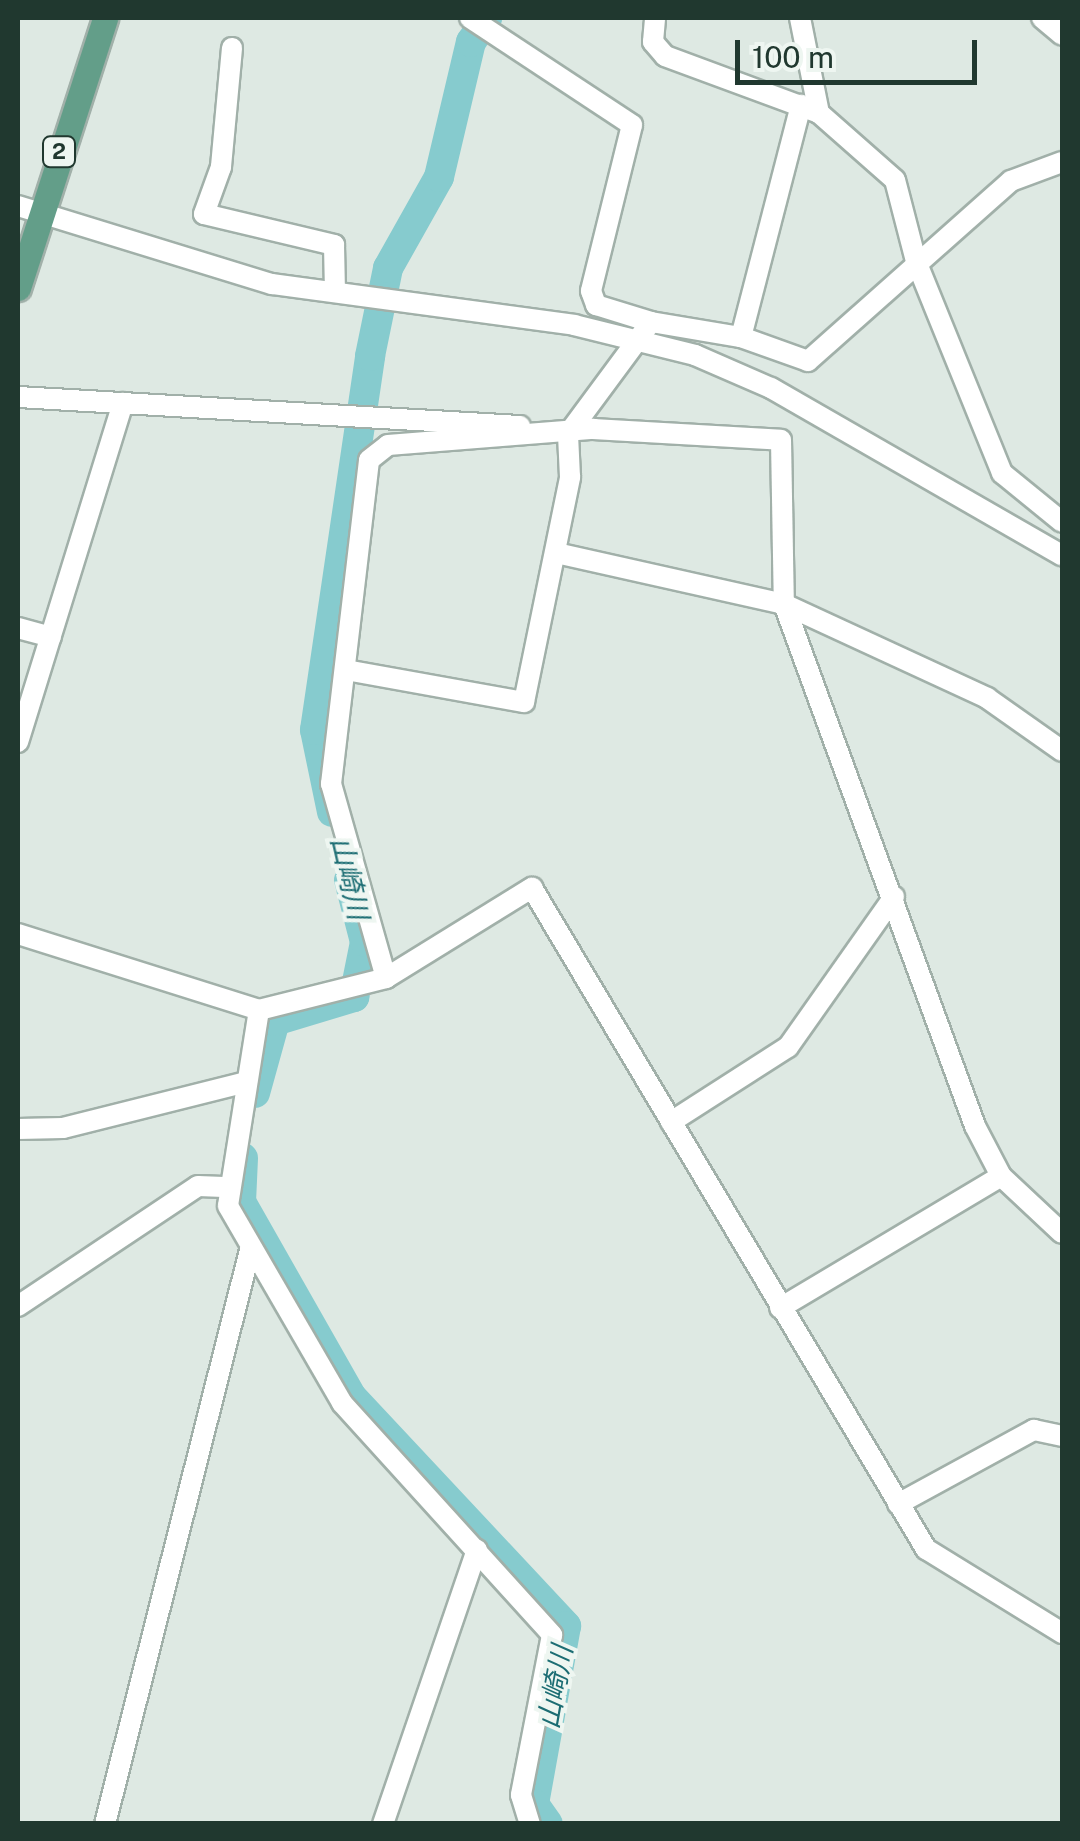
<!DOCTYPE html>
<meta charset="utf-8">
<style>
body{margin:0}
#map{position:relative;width:1080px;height:1841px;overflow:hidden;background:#dee9e3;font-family:"Public Sans","Noto Sans JP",sans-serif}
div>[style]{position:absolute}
.river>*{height:30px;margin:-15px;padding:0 15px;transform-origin:15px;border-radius:15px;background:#86cbce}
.roads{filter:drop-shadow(2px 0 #a1b0a9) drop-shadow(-2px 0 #a1b0a9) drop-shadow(0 2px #a1b0a9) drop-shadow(0 -2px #a1b0a9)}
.minor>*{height:20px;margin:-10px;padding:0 10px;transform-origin:10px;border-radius:10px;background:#fff}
.major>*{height:25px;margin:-12.5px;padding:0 12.5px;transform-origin:12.5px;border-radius:12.5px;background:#639e89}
span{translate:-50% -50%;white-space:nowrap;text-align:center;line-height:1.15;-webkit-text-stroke:8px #eef6f1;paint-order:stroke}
.shield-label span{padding:2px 8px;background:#eef6f1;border:2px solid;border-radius:8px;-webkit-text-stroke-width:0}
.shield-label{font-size:22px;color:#20382f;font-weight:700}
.water-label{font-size:28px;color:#1c6d73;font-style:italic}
.frame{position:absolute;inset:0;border:20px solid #20382f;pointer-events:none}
.scale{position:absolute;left:735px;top:40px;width:242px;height:45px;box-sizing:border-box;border:5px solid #20382f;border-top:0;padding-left:12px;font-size:30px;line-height:35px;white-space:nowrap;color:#20382f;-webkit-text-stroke:8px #eef6f1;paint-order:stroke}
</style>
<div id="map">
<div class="river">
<div style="left:332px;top:812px;width:84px;rotate:-101.7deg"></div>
<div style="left:315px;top:730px;width:378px;rotate:-81.6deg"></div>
<div style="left:370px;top:356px;width:90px;rotate:-78.4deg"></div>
<div style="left:388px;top:268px;width:104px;rotate:-60.7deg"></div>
<div style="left:439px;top:177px;width:139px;rotate:-76.7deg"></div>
<div style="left:471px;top:42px;width:29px;rotate:-56deg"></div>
<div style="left:255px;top:1093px;width:75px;rotate:-74.5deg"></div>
<div style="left:275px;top:1021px;width:83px;rotate:-16.9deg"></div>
<div style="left:354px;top:997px;width:56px;rotate:-78.7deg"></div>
<div style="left:365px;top:942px;width:64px;rotate:-104.5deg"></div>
<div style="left:243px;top:1158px;width:44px;rotate:92.6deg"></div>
<div style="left:241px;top:1202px;width:223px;rotate:60.4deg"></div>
<div style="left:351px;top:1396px;width:315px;rotate:46.9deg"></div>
<div style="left:566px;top:1626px;width:181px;rotate:100.2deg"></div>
<div style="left:534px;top:1804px;width:24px;rotate:55deg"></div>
</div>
<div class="roads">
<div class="minor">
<div style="left:470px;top:18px;width:194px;rotate:33.4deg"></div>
<div style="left:632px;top:125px;width:171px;rotate:103.9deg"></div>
<div style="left:591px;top:291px;width:15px;rotate:70deg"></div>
<div style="left:596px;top:305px;width:58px;rotate:17.2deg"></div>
<div style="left:800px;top:18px;width:97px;rotate:78.7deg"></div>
<div style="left:1042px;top:18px;width:26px;rotate:40deg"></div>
<div style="left:655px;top:19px;width:23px;rotate:95deg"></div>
<div style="left:653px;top:42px;width:18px;rotate:49deg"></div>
<div style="left:665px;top:56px;width:164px;rotate:20.3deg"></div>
<div style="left:819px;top:113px;width:101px;rotate:41.4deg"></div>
<div style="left:895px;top:180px;width:84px;rotate:75.5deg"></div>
<div style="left:916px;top:261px;width:229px;rotate:67.9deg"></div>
<div style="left:1002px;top:473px;width:77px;rotate:39.2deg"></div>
<div style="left:232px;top:48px;width:120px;rotate:95.3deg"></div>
<div style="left:221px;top:167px;width:50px;rotate:109.9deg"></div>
<div style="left:204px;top:214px;width:134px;rotate:13.4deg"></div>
<div style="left:334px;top:245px;width:47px;rotate:88.8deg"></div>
<div style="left:18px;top:206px;width:266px;rotate:17.1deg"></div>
<div style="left:272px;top:284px;width:305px;rotate:7.7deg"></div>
<div style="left:574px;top:325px;width:125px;rotate:13.9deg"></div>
<div style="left:695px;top:355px;width:83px;rotate:23.5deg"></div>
<div style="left:771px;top:388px;width:336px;rotate:29.9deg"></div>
<div style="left:741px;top:337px;width:240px;rotate:-75.5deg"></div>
<div style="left:18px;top:397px;width:503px;rotate:3.31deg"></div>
<div style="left:556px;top:553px;width:234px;rotate:12.6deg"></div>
<div style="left:784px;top:604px;width:224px;rotate:24.8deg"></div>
<div style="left:987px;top:698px;width:92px;rotate:35.2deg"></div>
<div style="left:18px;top:628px;width:34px;rotate:15deg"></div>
<div style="left:346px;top:670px;width:181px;rotate:10.2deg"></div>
<div style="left:524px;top:702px;width:230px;rotate:-78.4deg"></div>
<div style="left:570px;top:477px;width:43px;rotate:-92.7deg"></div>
<div style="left:568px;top:434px;width:139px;rotate:-53.5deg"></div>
<div style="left:651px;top:322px;width:91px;rotate:9.5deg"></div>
<div style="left:741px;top:337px;width:71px;rotate:19.7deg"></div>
<div style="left:808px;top:361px;width:271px;rotate:-41.6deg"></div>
<div style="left:1011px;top:181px;width:54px;rotate:-20.4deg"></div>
<div style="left:18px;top:742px;width:355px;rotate:-72.8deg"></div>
<div style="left:18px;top:934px;width:253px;rotate:17.5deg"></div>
<div style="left:259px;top:1010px;width:131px;rotate:-14.1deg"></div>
<div style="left:386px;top:978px;width:172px;rotate:-31.7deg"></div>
<div style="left:532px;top:888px;width:770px;rotate:59.2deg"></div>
<div style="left:926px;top:1549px;width:160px;rotate:31.7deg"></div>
<div style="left:386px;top:978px;width:202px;rotate:-105.8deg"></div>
<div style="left:331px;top:784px;width:326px;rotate:-83.3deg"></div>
<div style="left:369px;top:460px;width:24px;rotate:-38deg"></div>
<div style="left:388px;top:445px;width:206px;rotate:-4.5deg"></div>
<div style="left:593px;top:429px;width:188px;rotate:3.3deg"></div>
<div style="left:781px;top:440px;width:164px;rotate:89deg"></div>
<div style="left:784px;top:604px;width:556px;rotate:69.9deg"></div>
<div style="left:975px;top:1126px;width:56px;rotate:62.5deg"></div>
<div style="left:1001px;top:1176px;width:83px;rotate:43.1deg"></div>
<div style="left:259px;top:1010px;width:198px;rotate:99deg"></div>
<div style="left:228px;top:1206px;width:228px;rotate:59.9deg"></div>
<div style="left:342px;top:1403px;width:313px;rotate:47.8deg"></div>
<div style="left:552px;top:1635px;width:163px;rotate:101deg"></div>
<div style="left:521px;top:1795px;width:30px;rotate:73deg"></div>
<div style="left:671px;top:1122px;width:139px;rotate:-32.7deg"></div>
<div style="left:788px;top:1047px;width:184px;rotate:-54.8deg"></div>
<div style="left:18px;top:1129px;width:45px;rotate:-1.3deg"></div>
<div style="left:63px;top:1128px;width:185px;rotate:-14.1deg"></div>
<div style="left:18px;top:1306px;width:216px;rotate:-33.7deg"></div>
<div style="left:198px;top:1186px;width:26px;rotate:2deg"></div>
<div style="left:780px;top:1308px;width:257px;rotate:-30.8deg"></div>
<div style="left:898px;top:1504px;width:155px;rotate:-28.6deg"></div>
<div style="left:1034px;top:1430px;width:29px;rotate:12deg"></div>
<div style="left:105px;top:1824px;width:592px;rotate:-75.82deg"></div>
<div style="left:383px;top:1824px;width:290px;rotate:-71.1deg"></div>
</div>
<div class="major">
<div style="left:18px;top:288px;width:284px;rotate:-72.1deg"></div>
</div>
</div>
<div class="shield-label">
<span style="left:59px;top:152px">2</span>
</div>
<div class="water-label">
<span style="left:350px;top:878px;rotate:77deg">山崎川</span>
<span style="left:555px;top:1687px;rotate:-80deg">山崎川</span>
</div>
<div class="frame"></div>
<div class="scale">100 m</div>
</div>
